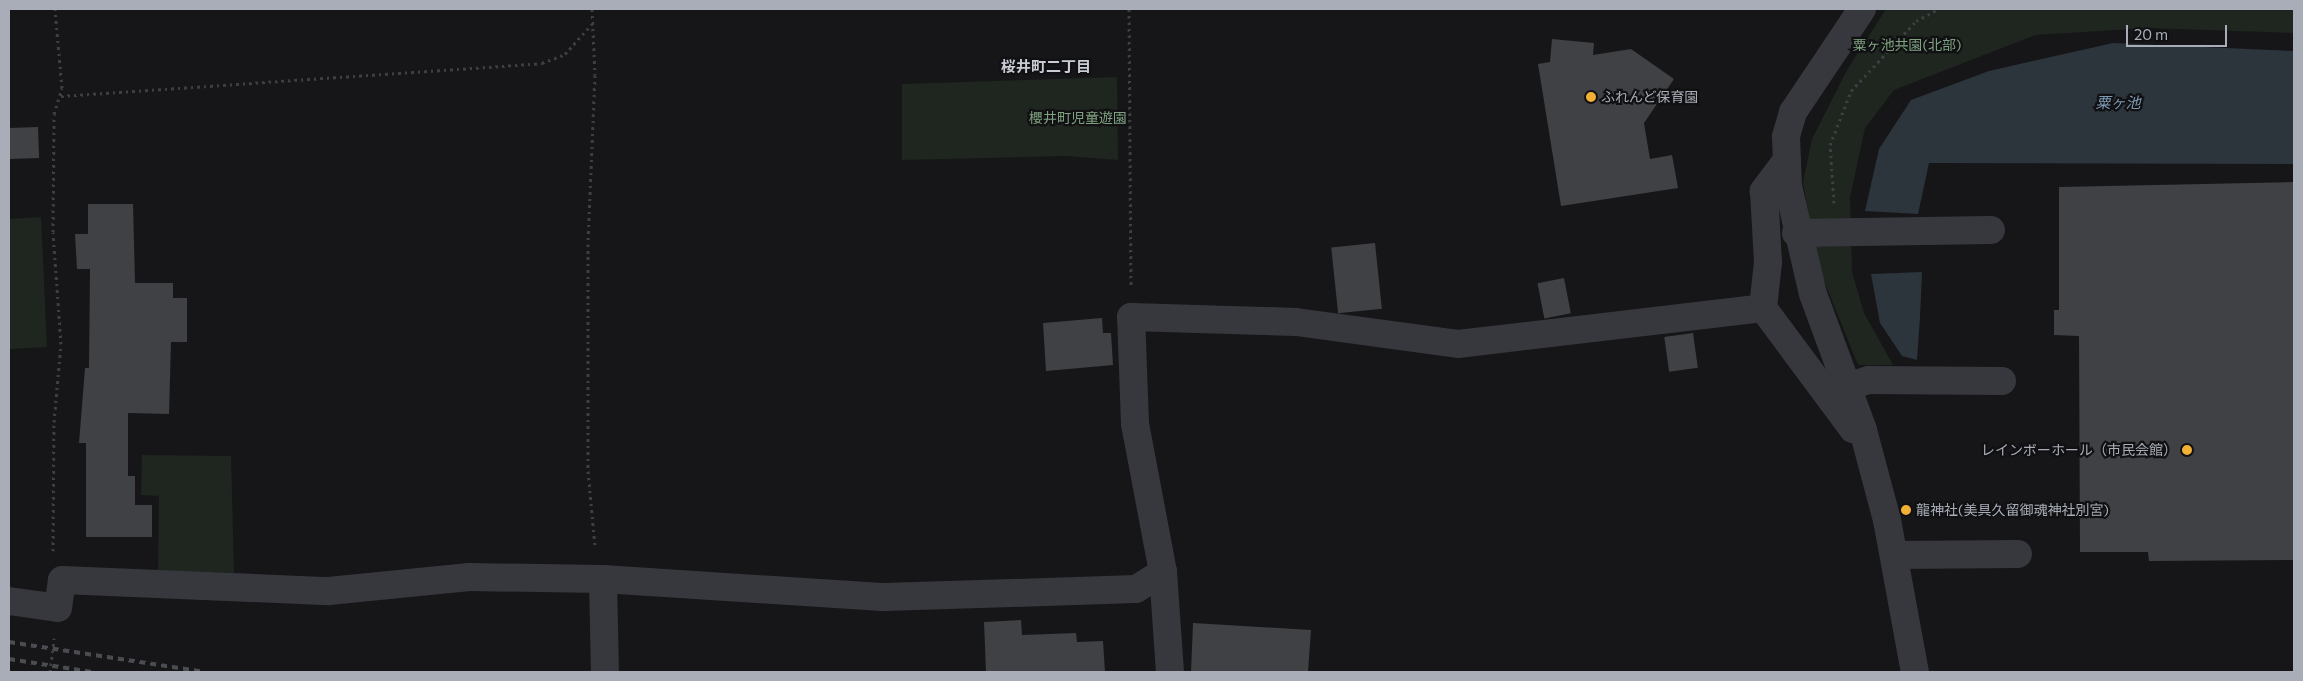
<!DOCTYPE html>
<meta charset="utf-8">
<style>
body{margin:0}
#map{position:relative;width:2303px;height:681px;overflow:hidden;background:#161618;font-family:Commissioner,"Noto Sans JP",sans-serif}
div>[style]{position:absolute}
.green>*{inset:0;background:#1e261f}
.water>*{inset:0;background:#2c353c}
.building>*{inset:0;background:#404145;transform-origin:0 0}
.path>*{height:3px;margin-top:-1.5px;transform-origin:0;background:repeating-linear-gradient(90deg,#3d3f44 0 2.5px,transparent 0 6.5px)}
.minor>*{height:28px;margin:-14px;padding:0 14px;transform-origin:14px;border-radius:14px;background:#37383d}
.rail>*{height:4px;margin-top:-2px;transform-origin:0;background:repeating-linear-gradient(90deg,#4a4c52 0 6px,transparent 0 11px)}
.dots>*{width:14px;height:14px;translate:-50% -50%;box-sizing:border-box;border:2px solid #111113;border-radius:50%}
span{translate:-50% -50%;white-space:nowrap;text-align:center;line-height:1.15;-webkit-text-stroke:4.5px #111113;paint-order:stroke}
.park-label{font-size:14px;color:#7fa381}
.poi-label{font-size:14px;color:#a8adb8}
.left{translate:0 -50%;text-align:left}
.right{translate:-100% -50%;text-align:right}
.neighbourhood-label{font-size:15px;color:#c9ccd4;font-weight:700}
.water-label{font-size:15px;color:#7f9bb3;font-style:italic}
.frame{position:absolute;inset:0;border:10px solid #a8adb8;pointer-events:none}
.scale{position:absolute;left:2126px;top:25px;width:101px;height:22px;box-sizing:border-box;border:2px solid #a8adb8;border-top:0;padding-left:6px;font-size:15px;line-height:18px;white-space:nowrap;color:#a8adb8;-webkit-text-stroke:4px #111113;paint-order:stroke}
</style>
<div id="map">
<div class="green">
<div style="clip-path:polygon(1886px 9px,2294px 9px,2294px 33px,2148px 28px,2035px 35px,1894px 90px,1865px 128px,1850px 197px,1852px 272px,1864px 313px,1893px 365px,1858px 365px,1817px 263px,1803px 182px,1812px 139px,1847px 70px)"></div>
<div style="clip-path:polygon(1117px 77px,1118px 160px,1066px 156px,902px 160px,902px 84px)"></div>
<div style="clip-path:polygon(41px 217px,47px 347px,9px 349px,9px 219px)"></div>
<div style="clip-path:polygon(142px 455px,231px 456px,234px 573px,158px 571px,159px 496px,141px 495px)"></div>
</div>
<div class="water">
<div style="clip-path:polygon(2113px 43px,2294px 51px,2294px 164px,1929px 163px,1918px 214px,1865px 211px,1879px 149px,1911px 100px,1989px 71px)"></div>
<div style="clip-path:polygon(1922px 272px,1920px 317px,1917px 360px,1902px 356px,1880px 323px,1871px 274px)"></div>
</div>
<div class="building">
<div style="clip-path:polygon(1552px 39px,1594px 43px,1593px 55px,1631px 49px,1674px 79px,1644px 123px,1650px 159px,1672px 155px,1678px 188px,1561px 206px,1538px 64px,1550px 62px)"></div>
<div style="left:38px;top:127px;width:31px;height:29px;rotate:88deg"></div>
<div style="clip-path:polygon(2294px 182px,2294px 560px,2149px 561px,2148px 552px,2080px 552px,2079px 336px,2054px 335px,2054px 310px,2059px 310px,2059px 187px)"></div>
<div style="clip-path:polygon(88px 204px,133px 204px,135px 283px,173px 283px,173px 298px,187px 298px,187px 342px,171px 342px,169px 414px,128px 413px,128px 476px,135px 476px,135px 505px,152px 505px,152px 537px,86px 537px,86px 443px,79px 443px,85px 368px,89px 368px,90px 269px,77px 269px,75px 234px,88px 234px)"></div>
<div style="left:1375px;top:243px;width:66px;height:44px;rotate:84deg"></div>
<div style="left:1564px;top:278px;width:36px;height:27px;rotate:79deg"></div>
<div style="clip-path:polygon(1102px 318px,1103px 333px,1111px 333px,1113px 365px,1046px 371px,1043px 323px)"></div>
<div style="left:1693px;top:333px;width:35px;height:29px;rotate:82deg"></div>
<div style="clip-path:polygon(1021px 620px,1022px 635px,1076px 633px,1077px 642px,1103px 641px,1105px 672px,986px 672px,984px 622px)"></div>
<div style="clip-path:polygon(1193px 623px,1311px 630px,1308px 672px,1191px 672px)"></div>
</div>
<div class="path">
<div style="left:592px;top:9px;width:66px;rotate:87.4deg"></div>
<div style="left:595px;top:75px;width:169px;rotate:92.4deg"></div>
<div style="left:588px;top:244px;width:227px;rotate:90deg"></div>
<div style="left:588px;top:471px;width:76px;rotate:84.7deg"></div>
<div style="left:1129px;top:9px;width:277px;rotate:89.6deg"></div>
<div style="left:61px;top:96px;width:482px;rotate:-3.9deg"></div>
<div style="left:542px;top:63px;width:25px;rotate:-21deg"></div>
<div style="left:565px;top:54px;width:40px;rotate:-48deg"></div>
<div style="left:1834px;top:203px;width:58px;rotate:-93.9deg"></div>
<div style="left:1830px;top:145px;width:58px;rotate:-68.7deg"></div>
<div style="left:1851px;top:91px;width:96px;rotate:-47.1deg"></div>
<div style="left:1916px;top:21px;width:26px;rotate:-28deg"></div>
<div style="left:53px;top:551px;width:129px;rotate:-89.6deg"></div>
<div style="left:54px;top:422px;width:78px;rotate:-84.9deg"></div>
<div style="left:61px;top:344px;width:112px;rotate:-94.1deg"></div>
<div style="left:53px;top:232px;width:118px;rotate:-89.5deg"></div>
<div style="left:54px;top:114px;width:27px;rotate:-73deg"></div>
<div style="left:62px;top:88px;width:79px;rotate:-95.1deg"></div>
<div style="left:50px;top:672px;width:34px;rotate:-83deg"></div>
</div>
<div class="minor">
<div style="left:1862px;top:9px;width:124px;rotate:123.8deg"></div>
<div style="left:1793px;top:112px;width:26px;rotate:106deg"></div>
<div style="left:1786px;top:137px;width:49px;rotate:87.7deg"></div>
<div style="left:1788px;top:186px;width:111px;rotate:77deg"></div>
<div style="left:1813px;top:294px;width:145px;rotate:69.8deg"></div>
<div style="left:1863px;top:430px;width:93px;rotate:75.1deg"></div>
<div style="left:1887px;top:520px;width:155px;rotate:79.6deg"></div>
<div style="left:1787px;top:160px;width:39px;rotate:127deg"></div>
<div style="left:1764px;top:191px;width:71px;rotate:86.8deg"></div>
<div style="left:1768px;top:262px;width:46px;rotate:96.2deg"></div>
<div style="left:1763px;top:308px;width:151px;rotate:53.4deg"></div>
<div style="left:1796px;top:233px;width:195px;rotate:-0.9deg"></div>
<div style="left:1847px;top:387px;width:23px;rotate:-18deg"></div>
<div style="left:1869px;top:380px;width:133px;rotate:0.4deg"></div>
<div style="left:1894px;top:555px;width:124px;rotate:-0.5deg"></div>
<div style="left:1163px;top:572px;width:100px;rotate:86deg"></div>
<div style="left:603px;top:579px;width:93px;rotate:88.8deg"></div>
<div style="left:9px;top:601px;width:49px;rotate:8.1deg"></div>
<div style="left:58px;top:608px;width:28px;rotate:-82deg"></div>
<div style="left:62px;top:580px;width:267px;rotate:2.4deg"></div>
<div style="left:329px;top:591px;width:141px;rotate:-5.7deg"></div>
<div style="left:469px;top:577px;width:134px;rotate:0.9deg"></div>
<div style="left:603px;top:579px;width:283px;rotate:3.7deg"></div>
<div style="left:885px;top:597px;width:251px;rotate:-1.8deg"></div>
<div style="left:1136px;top:589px;width:32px;rotate:-32deg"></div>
<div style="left:1163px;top:572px;width:151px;rotate:-100.7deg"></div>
<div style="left:1135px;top:424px;width:107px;rotate:-92.1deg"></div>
<div style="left:1131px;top:317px;width:165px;rotate:1.7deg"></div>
<div style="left:1296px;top:322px;width:163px;rotate:7.7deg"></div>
<div style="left:1458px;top:344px;width:307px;rotate:-6.7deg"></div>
</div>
<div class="rail">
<div style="left:9px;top:642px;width:197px;rotate:8.7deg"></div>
<div style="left:9px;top:659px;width:84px;rotate:8.9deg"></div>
</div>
<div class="dots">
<div style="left:1591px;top:97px;background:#f2b134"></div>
<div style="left:2187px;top:450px;background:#f2b134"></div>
<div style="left:1906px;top:510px;background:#f2b134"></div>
</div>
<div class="park-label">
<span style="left:1907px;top:45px">粟ヶ池共園(北部)</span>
<span style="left:1078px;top:118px">櫻井町児童遊園</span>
</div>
<div class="poi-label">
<span class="left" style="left:1601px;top:97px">ふれんど保育園</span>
<span class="right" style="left:2177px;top:450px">レインボーホール（市民会館）</span>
<span class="left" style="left:1916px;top:510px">龍神社(美具久留御魂神社別宮)</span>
</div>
<div class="neighbourhood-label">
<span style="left:1046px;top:67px">桜井町二丁目</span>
</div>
<div class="water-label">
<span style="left:2118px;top:103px">粟ヶ池</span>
</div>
<div class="frame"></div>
<div class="scale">20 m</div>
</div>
